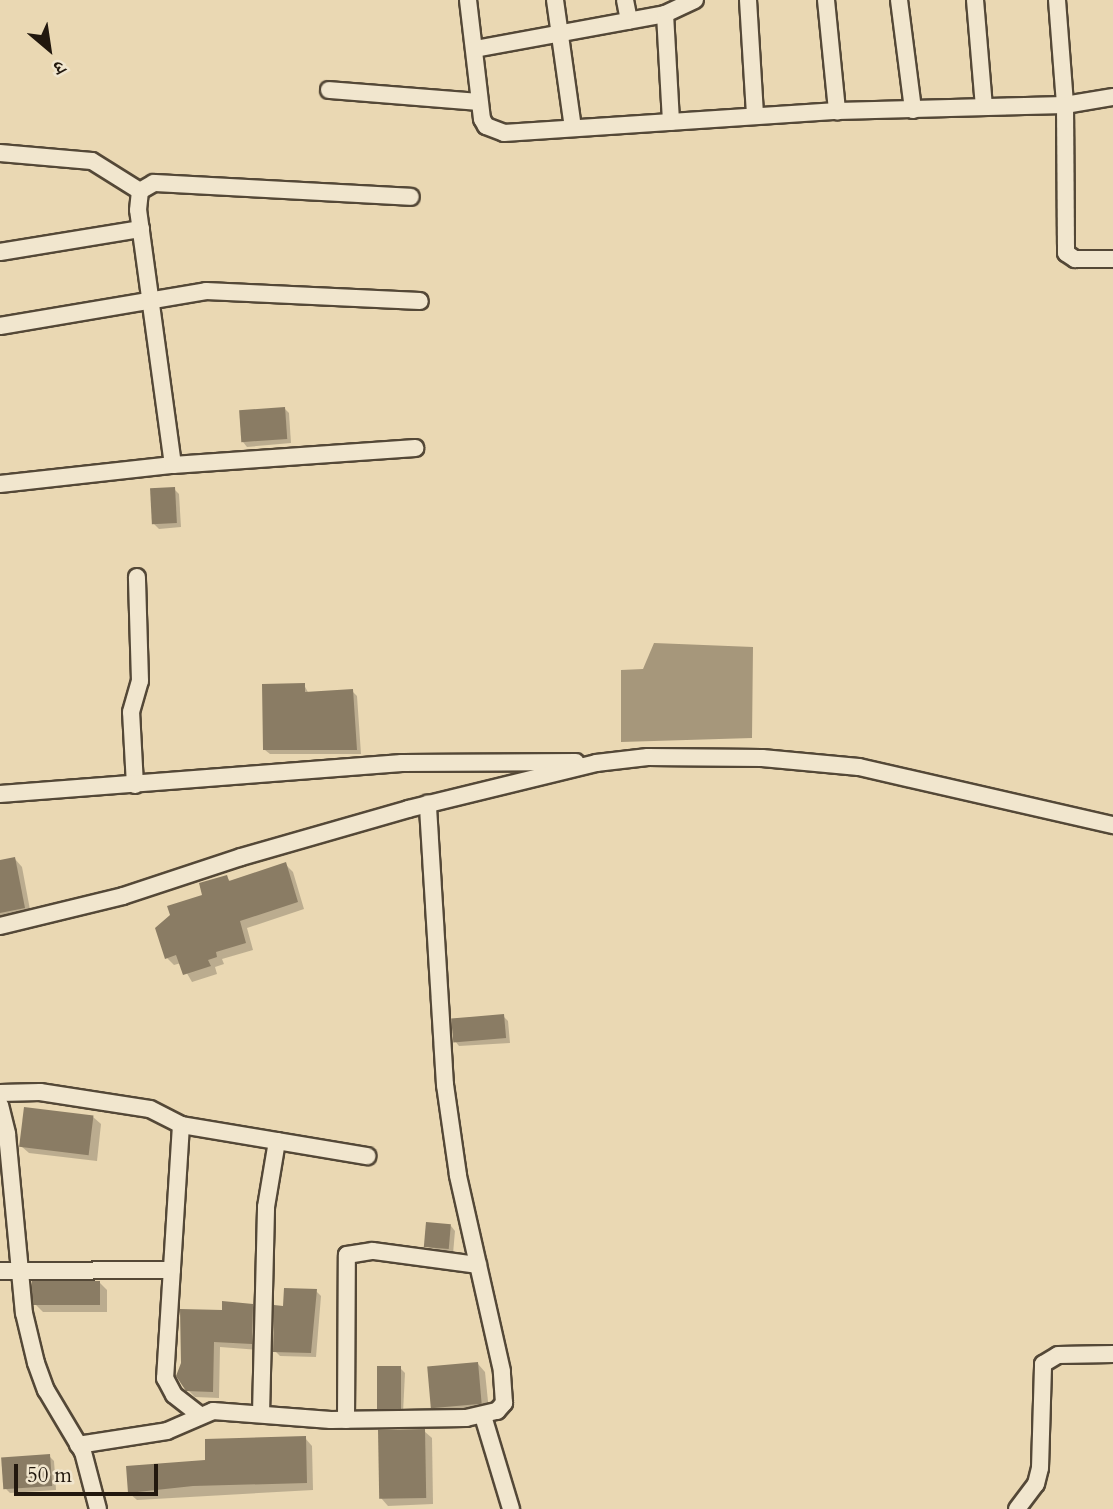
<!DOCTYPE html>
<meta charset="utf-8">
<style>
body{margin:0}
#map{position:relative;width:1113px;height:1509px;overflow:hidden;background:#ead8b3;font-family:Cardo,"Noto Serif Devanagari",serif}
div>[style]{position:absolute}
.water>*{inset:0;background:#a6977b}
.shadow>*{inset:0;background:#0003}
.building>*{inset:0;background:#8a7c64;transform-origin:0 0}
.roads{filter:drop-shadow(2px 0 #544837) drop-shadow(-2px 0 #544837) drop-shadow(0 2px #544837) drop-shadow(0 -2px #544837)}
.street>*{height:16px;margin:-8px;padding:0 8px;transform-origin:8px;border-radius:8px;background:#f1e6ce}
span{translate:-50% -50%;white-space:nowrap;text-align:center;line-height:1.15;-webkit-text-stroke:7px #f1e6ce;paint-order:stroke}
.north{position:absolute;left:14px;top:14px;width:70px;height:70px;-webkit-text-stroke:5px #f1e6ce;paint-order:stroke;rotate:151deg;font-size:19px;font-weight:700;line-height:28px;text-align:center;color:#22180e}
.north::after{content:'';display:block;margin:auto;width:24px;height:32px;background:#22180e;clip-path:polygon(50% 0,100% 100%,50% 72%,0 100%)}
.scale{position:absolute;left:14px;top:1464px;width:144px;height:32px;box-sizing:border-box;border:4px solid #22180e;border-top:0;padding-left:9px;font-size:21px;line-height:24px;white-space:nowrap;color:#22180e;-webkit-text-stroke:5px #f1e6ce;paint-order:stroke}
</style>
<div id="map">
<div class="water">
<div style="clip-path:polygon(654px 643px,753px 647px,752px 738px,621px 742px,621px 670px,643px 669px)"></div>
</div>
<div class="shadow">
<div style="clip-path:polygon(284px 408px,289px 413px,291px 443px,247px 447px,243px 442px)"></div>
<div style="clip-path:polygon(174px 489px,179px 494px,181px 527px,159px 529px,154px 524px)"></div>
<div style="clip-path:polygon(304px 685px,309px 694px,352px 691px,357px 696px,361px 754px,270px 754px,265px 750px)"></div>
<div style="clip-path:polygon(15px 859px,22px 867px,31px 915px,0 921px,0 862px)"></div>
<div style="clip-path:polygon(285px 864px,293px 872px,304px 909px,247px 928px,253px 950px,222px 959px,224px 964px,215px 967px,217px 974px,192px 982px,181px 963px,174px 965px,167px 958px,204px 896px,226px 877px,231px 882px)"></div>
<div style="clip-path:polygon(503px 1016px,508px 1021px,510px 1043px,459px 1046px,455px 1041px)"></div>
<div style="clip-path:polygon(93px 1117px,101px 1124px,97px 1161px,29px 1153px,21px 1146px)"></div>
<div style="clip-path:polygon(451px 1226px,455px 1231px,453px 1254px,425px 1246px)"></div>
<div style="clip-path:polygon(100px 1283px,107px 1290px,107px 1312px,43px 1312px,35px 1304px)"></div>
<div style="clip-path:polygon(316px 1291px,321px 1296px,316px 1357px,280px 1356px,275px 1351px,284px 1308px)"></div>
<div style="clip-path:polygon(252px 1305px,259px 1312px,258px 1350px,220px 1347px,219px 1398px,195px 1397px,188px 1390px,223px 1312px)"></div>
<div style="clip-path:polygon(478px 1364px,485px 1372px,489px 1411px,440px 1415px,432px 1407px)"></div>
<div style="clip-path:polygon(400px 1368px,405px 1373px,403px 1413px,384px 1413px,379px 1408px)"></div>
<div style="clip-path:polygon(424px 1431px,432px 1438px,433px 1504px,388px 1506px,381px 1498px)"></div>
<div style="clip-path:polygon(305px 1438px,312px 1446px,313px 1490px,137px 1500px,129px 1493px,207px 1461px)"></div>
<div style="clip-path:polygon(49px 1456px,54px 1461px,56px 1490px,10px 1493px,5px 1488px)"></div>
</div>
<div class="building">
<div style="left:285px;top:407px;width:32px;height:46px;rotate:86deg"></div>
<div style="left:175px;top:487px;width:36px;height:25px;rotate:87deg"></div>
<div style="clip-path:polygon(305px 683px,305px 692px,353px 689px,357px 750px,263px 750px,262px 684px)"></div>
<div style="clip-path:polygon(15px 857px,25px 908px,0 913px,0 860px)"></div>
<div style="clip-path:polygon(286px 862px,298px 902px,240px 921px,246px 943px,216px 952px,217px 957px,208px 960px,211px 966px,183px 975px,176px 955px,165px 959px,155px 928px,170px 915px,167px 906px,202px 895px,199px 883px,227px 875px,229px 881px)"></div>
<div style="left:504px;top:1014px;width:24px;height:53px;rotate:85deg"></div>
<div style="left:24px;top:1107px;width:70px;height:40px;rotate:7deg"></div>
<div style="left:426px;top:1222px;width:25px;height:25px;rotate:5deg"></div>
<div style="left:32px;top:1281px;width:68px;height:24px"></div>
<div style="clip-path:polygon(284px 1288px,317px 1289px,311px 1353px,273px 1352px,274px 1305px,283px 1306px)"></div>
<div style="clip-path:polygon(222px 1301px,253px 1304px,252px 1344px,214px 1342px,213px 1392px,186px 1391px,176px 1376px,181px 1363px,180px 1309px,222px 1310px)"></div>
<div style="left:478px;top:1362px;width:42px;height:51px;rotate:85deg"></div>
<div style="left:377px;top:1366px;width:24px;height:43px"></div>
<div style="left:425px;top:1429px;width:69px;height:47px;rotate:89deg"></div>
<div style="clip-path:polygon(306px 1436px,307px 1483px,193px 1486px,128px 1493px,126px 1466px,205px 1460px,205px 1439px)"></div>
<div style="left:50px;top:1454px;width:32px;height:49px;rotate:86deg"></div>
</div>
<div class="roads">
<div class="street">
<div style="left:468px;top:0;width:120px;rotate:83.3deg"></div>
<div style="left:482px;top:119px;width:8px;rotate:60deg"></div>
<div style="left:486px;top:126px;width:19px;rotate:21deg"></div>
<div style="left:504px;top:133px;width:334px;rotate:-3.8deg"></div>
<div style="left:837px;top:111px;width:228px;rotate:-1.5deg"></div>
<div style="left:1065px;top:105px;width:49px;rotate:-9.5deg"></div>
<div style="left:555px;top:0;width:129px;rotate:82deg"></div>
<div style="left:625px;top:0;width:21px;rotate:79deg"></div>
<div style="left:748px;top:0;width:116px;rotate:86.5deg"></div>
<div style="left:826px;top:0;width:112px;rotate:84.3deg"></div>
<div style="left:899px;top:0;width:111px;rotate:82.7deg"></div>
<div style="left:975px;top:0;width:107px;rotate:85.2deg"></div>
<div style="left:1057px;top:0;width:105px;rotate:85.6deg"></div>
<div style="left:1065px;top:105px;width:148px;rotate:89.6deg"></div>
<div style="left:1066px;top:253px;width:11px;rotate:34deg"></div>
<div style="left:1075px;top:259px;width:38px"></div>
<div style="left:665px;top:14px;width:108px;rotate:86.8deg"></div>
<div style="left:475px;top:49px;width:193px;rotate:-10.4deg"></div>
<div style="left:665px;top:14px;width:33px;rotate:-25deg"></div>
<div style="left:329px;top:90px;width:149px;rotate:4.6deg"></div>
<div style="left:0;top:153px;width:92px;rotate:5deg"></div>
<div style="left:92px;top:161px;width:57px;rotate:32deg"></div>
<div style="left:0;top:252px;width:143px;rotate:-9.3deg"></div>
<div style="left:0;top:326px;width:209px;rotate:-9.6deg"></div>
<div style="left:206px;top:291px;width:214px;rotate:2.7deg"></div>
<div style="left:173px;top:465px;width:257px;rotate:-97.8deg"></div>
<div style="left:138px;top:210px;width:19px;rotate:-84deg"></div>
<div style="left:140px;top:191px;width:16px;rotate:-30deg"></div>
<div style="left:154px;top:183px;width:257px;rotate:3.1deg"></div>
<div style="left:0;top:484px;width:174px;rotate:-6.3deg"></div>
<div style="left:173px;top:465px;width:243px;rotate:-4deg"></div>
<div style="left:135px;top:785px;width:73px;rotate:-93.1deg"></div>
<div style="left:131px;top:712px;width:32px;rotate:-74deg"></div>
<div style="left:140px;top:681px;width:104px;rotate:-91.7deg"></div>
<div style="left:0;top:794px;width:403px;rotate:-4.4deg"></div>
<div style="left:402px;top:763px;width:174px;rotate:-0.3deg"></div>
<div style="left:0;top:926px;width:127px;rotate:-13.7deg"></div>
<div style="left:123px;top:896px;width:124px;rotate:-18.3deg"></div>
<div style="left:241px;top:857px;width:174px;rotate:-16deg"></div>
<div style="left:408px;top:809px;width:194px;rotate:-13.7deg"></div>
<div style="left:596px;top:763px;width:52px;rotate:-6.6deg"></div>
<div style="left:648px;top:757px;width:114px;rotate:0.5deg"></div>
<div style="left:762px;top:758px;width:97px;rotate:5.3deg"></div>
<div style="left:859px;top:767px;width:261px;rotate:12.9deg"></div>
<div style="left:0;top:1093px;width:40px;rotate:-1.4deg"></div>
<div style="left:40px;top:1092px;width:111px;rotate:8.8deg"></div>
<div style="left:150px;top:1109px;width:35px;rotate:27deg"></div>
<div style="left:181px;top:1125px;width:254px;rotate:93.6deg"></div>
<div style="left:165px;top:1378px;width:19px;rotate:62deg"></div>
<div style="left:174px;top:1395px;width:33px;rotate:38deg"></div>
<div style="left:0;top:1105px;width:30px;rotate:76deg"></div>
<div style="left:7px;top:1134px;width:180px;rotate:84.6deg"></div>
<div style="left:24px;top:1313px;width:51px;rotate:76.5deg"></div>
<div style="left:36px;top:1363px;width:29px;rotate:70deg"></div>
<div style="left:46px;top:1390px;width:72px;rotate:59.2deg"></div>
<div style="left:83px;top:1452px;width:59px;rotate:75.3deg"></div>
<div style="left:181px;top:1125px;width:189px;rotate:9.5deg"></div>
<div style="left:0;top:1271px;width:172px;rotate:-0.3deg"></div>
<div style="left:261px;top:1414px;width:207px;rotate:-88.6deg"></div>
<div style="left:266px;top:1207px;width:67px;rotate:-80.5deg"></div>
<div style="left:483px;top:1416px;width:97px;rotate:73.2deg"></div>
<div style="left:346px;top:1420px;width:165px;rotate:-89.7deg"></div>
<div style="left:347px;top:1255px;width:26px;rotate:-9deg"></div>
<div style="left:373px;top:1251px;width:106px;rotate:7.6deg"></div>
<div style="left:78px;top:1445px;width:90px;rotate:-8.9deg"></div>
<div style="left:167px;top:1431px;width:50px;rotate:-23.5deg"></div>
<div style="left:213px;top:1411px;width:118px;rotate:4.4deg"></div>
<div style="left:331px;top:1420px;width:135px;rotate:-0.8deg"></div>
<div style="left:466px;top:1418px;width:32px;rotate:-13deg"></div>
<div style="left:497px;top:1411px;width:11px;rotate:-49deg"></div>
<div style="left:504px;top:1403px;width:32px;rotate:-94deg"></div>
<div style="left:502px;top:1371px;width:201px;rotate:-102.7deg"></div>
<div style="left:458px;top:1175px;width:91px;rotate:-98.2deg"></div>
<div style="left:445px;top:1085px;width:282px;rotate:-93.5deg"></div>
<div style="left:1017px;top:1509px;width:31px;rotate:-53deg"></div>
<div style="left:1036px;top:1484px;width:16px;rotate:-76deg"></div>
<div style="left:1040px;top:1468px;width:104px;rotate:-88.3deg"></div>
<div style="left:1043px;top:1364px;width:17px;rotate:-31deg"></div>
<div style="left:1058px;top:1355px;width:55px;rotate:-1deg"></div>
</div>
</div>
<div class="north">उ</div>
<div class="scale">50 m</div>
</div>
